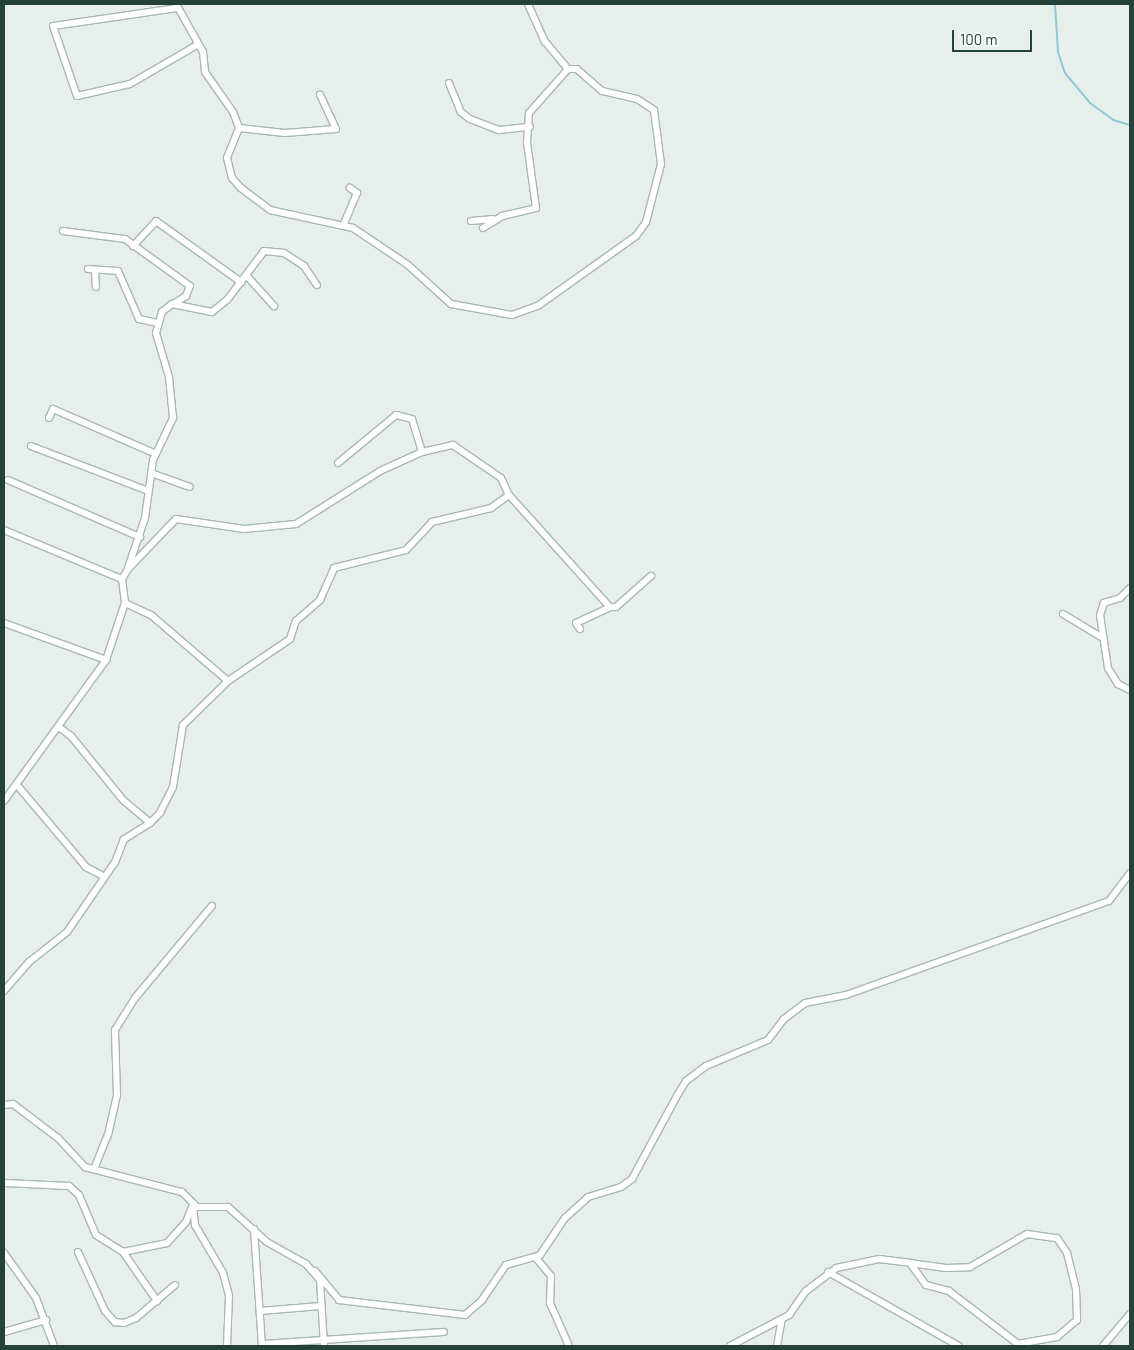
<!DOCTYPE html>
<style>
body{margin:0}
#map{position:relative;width:1134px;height:1350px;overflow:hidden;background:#e6efeb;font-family:Barlow,sans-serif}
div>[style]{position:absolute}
.stream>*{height:2px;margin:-1px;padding:0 1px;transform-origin:1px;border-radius:1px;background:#8ec9d4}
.roads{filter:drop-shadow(1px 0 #a8b8b2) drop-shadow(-1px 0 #a8b8b2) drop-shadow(0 1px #a8b8b2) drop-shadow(0 -1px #a8b8b2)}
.street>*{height:6px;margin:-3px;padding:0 3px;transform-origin:3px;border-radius:3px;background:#fff}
span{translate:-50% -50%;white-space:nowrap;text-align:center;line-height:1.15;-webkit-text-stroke:4px #f7fbf9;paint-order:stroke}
.frame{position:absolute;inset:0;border:5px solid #24423a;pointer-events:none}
.scale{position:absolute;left:952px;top:30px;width:80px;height:22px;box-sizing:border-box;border:2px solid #24423a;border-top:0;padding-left:6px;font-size:15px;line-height:18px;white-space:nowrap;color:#24423a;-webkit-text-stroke:4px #f7fbf9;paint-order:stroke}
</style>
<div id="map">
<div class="stream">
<div style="left:1055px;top:4px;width:48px;rotate:86.4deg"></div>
<div style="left:1058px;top:52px;width:22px;rotate:72deg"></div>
<div style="left:1065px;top:73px;width:39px;rotate:50deg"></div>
<div style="left:1090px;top:103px;width:29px;rotate:36deg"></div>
<div style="left:1113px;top:120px;width:18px;rotate:16deg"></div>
</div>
<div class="roads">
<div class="street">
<div style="left:176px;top:4px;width:55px;rotate:60.6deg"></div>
<div style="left:203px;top:52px;width:20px;rotate:84deg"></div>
<div style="left:205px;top:72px;width:49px;rotate:55deg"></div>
<div style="left:233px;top:112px;width:17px;rotate:69deg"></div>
<div style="left:239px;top:128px;width:32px;rotate:112deg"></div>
<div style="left:227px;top:158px;width:21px;rotate:76deg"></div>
<div style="left:232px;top:178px;width:13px;rotate:48deg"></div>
<div style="left:241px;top:188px;width:36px;rotate:37deg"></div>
<div style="left:270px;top:210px;width:85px;rotate:12.2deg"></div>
<div style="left:353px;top:228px;width:66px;rotate:33.9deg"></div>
<div style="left:408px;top:265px;width:58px;rotate:42.2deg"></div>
<div style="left:451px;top:304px;width:62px;rotate:10.2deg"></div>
<div style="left:512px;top:315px;width:29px;rotate:-20deg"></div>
<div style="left:539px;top:305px;width:119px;rotate:-35.4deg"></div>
<div style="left:636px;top:236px;width:17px;rotate:-54deg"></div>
<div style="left:646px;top:222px;width:60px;rotate:-75.5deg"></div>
<div style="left:661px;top:164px;width:54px;rotate:-97.4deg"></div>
<div style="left:654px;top:110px;width:20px;rotate:-147deg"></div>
<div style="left:637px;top:99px;width:36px;rotate:-167deg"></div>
<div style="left:602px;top:91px;width:33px;rotate:-139deg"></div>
<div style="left:577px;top:69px;width:9px;rotate:180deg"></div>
<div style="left:568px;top:69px;width:35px;rotate:-130deg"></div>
<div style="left:545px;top:42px;width:42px;rotate:-114.1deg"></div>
<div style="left:177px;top:8px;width:125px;rotate:171.7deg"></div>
<div style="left:53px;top:26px;width:74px;rotate:71.1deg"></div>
<div style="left:77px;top:96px;width:54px;rotate:-12.8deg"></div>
<div style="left:130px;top:84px;width:78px;rotate:-30.2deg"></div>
<div style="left:449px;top:83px;width:31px;rotate:68deg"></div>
<div style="left:461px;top:112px;width:11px;rotate:38deg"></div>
<div style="left:470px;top:119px;width:31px;rotate:21deg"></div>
<div style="left:499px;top:130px;width:31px;rotate:-6deg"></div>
<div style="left:239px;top:128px;width:46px;rotate:6.2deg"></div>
<div style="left:285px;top:133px;width:51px;rotate:-4.5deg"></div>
<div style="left:336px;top:129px;width:38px;rotate:-115deg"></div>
<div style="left:471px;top:221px;width:22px;rotate:-5deg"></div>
<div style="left:343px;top:226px;width:36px;rotate:-67deg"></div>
<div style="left:357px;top:193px;width:9px;rotate:-144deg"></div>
<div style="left:483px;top:228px;width:22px;rotate:-32deg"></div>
<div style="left:502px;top:216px;width:35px;rotate:-13deg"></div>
<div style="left:536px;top:208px;width:67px;rotate:-97.8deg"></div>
<div style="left:527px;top:142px;width:29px;rotate:-86deg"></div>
<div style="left:529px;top:113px;width:59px;rotate:-48.4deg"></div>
<div style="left:63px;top:231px;width:63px;rotate:7.4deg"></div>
<div style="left:125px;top:239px;width:80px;rotate:35.9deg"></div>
<div style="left:190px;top:286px;width:11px;rotate:112deg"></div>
<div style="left:186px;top:296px;width:15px;rotate:148deg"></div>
<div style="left:133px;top:246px;width:34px;rotate:-47deg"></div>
<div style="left:156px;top:221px;width:105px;rotate:35.7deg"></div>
<div style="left:88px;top:269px;width:30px;rotate:4deg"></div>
<div style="left:118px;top:271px;width:52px;rotate:66.4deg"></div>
<div style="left:139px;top:319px;width:19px;rotate:12deg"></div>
<div style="left:95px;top:270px;width:17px;rotate:87deg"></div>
<div style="left:246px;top:275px;width:42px;rotate:47.9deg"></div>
<div style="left:49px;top:418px;width:10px;rotate:-66deg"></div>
<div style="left:53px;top:409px;width:112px;rotate:23.6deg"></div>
<div style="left:31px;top:446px;width:125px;rotate:21deg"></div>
<div style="left:338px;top:463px;width:75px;rotate:-39.6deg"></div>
<div style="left:396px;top:415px;width:16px;rotate:14deg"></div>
<div style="left:412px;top:419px;width:34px;rotate:73deg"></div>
<div style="left:151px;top:473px;width:41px;rotate:19.7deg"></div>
<div style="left:8px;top:480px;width:144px;rotate:23.4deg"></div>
<div style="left:4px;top:530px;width:128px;rotate:22.6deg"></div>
<div style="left:128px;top:568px;width:53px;rotate:-71.2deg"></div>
<div style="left:145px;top:518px;width:59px;rotate:-82.1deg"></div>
<div style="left:153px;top:460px;width:47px;rotate:-64.5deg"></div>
<div style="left:173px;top:418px;width:41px;rotate:-95.6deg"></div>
<div style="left:169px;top:377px;width:46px;rotate:-106.5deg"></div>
<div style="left:156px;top:333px;width:22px;rotate:-74deg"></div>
<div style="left:162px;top:312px;width:13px;rotate:-39deg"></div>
<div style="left:172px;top:304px;width:41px;rotate:11.3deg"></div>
<div style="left:212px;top:312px;width:19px;rotate:-39deg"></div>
<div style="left:227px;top:300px;width:61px;rotate:-52.9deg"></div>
<div style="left:264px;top:251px;width:20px;rotate:6deg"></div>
<div style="left:284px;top:253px;width:24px;rotate:33deg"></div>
<div style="left:304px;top:266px;width:23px;rotate:56deg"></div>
<div style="left:1130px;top:588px;width:14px;rotate:135deg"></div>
<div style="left:1120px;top:598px;width:17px;rotate:163deg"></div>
<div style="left:1104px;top:603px;width:13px;rotate:108deg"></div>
<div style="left:1100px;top:615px;width:54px;rotate:81.4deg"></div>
<div style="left:1108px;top:668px;width:19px;rotate:58deg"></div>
<div style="left:1118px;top:684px;width:13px;rotate:27deg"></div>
<div style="left:125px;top:603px;width:24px;rotate:-97deg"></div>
<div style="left:122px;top:579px;width:12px;rotate:-59deg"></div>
<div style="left:128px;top:569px;width:69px;rotate:-46.2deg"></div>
<div style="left:176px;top:519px;width:69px;rotate:8.4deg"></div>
<div style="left:244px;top:529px;width:52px;rotate:-5.5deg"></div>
<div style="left:296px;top:524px;width:99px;rotate:-32.2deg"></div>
<div style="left:380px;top:471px;width:46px;rotate:-24.3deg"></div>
<div style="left:422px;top:452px;width:32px;rotate:-13deg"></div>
<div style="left:453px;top:445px;width:58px;rotate:34.5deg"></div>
<div style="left:501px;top:478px;width:19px;rotate:65deg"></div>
<div style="left:509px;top:495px;width:151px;rotate:48deg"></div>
<div style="left:610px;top:607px;width:6px"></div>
<div style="left:616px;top:607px;width:47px;rotate:-41.5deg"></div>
<div style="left:1063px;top:614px;width:47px;rotate:31deg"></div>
<div style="left:4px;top:623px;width:109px;rotate:19.9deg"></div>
<div style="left:580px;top:629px;width:7px;rotate:-124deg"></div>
<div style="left:576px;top:623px;width:38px;rotate:-25deg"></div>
<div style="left:228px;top:681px;width:75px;rotate:-34.1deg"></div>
<div style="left:290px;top:639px;width:19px;rotate:-72deg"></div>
<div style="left:296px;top:621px;width:32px;rotate:-41deg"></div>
<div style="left:320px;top:600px;width:35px;rotate:-66deg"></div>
<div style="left:334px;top:568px;width:74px;rotate:-14deg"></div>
<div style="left:406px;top:550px;width:38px;rotate:-47deg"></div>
<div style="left:432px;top:522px;width:61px;rotate:-13.3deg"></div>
<div style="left:491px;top:508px;width:22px;rotate:-36deg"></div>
<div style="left:59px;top:727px;width:15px;rotate:37deg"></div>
<div style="left:71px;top:736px;width:82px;rotate:50.9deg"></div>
<div style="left:123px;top:800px;width:35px;rotate:40deg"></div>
<div style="left:17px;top:785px;width:107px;rotate:49.9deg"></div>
<div style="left:86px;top:867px;width:21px;rotate:28deg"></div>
<div style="left:4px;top:801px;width:174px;rotate:-54.1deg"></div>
<div style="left:106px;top:660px;width:60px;rotate:-71.6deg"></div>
<div style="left:125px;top:603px;width:29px;rotate:25deg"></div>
<div style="left:151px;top:615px;width:101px;rotate:40.6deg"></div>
<div style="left:228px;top:681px;width:63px;rotate:135.6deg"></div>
<div style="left:183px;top:725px;width:63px;rotate:99.2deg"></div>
<div style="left:173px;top:787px;width:29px;rotate:117deg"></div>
<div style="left:160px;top:813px;width:14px;rotate:135deg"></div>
<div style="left:150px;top:823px;width:31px;rotate:148deg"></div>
<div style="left:124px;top:839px;width:25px;rotate:111deg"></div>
<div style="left:115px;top:862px;width:85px;rotate:124.4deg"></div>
<div style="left:67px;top:932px;width:48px;rotate:141.7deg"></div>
<div style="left:29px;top:962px;width:38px;rotate:131deg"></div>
<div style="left:4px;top:1105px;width:9px;rotate:-6deg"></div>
<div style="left:13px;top:1104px;width:56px;rotate:37.1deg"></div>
<div style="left:58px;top:1138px;width:40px;rotate:47deg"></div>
<div style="left:85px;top:1167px;width:100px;rotate:14.5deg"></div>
<div style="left:182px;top:1192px;width:21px;rotate:45deg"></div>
<div style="left:197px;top:1207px;width:31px"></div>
<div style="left:228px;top:1207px;width:52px;rotate:41.9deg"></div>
<div style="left:267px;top:1242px;width:45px;rotate:29.4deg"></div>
<div style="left:306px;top:1264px;width:21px;rotate:49deg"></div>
<div style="left:320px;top:1280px;width:66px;rotate:86.5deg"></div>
<div style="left:94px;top:1169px;width:37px;rotate:-68deg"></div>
<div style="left:108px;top:1135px;width:41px;rotate:-77.3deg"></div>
<div style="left:117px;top:1095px;width:65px;rotate:-91.8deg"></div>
<div style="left:115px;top:1030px;width:38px;rotate:-58deg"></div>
<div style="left:135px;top:998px;width:120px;rotate:-50.1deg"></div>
<div style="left:4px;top:1183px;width:65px;rotate:2.6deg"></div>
<div style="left:69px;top:1186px;width:13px;rotate:42deg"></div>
<div style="left:79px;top:1195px;width:43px;rotate:67deg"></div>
<div style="left:96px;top:1235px;width:32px;rotate:32deg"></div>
<div style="left:123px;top:1252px;width:45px;rotate:-11.6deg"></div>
<div style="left:167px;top:1243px;width:28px;rotate:-48deg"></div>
<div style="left:186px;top:1222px;width:18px;rotate:-68deg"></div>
<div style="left:193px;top:1206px;width:19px;rotate:84deg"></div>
<div style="left:195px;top:1225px;width:56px;rotate:59.7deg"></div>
<div style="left:223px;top:1273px;width:23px;rotate:75deg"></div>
<div style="left:229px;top:1295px;width:51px;rotate:92.2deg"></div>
<div style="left:254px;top:1229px;width:117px;rotate:86.1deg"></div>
<div style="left:78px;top:1252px;width:65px;rotate:65.4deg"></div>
<div style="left:105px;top:1311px;width:15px;rotate:48deg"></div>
<div style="left:115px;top:1322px;width:9px;rotate:6deg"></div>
<div style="left:124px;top:1323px;width:13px;rotate:-23deg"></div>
<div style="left:136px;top:1318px;width:51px;rotate:-40.2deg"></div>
<div style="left:123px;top:1252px;width:60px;rotate:55.2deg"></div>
<div style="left:4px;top:1253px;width:55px;rotate:54.6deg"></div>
<div style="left:36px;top:1298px;width:51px;rotate:69.4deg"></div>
<div style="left:536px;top:1258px;width:23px;rotate:50deg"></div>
<div style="left:551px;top:1276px;width:27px;rotate:92deg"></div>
<div style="left:550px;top:1303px;width:47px;rotate:66.2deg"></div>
<div style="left:315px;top:1271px;width:38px;rotate:50deg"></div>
<div style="left:339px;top:1300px;width:127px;rotate:6.8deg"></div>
<div style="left:465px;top:1315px;width:23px;rotate:-41deg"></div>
<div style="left:482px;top:1300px;width:42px;rotate:-55.6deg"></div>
<div style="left:506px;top:1265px;width:35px;rotate:-16deg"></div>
<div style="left:540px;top:1255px;width:45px;rotate:-56deg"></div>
<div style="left:565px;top:1218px;width:31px;rotate:-42deg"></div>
<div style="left:588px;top:1197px;width:34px;rotate:-17deg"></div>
<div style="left:621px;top:1187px;width:14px;rotate:-36deg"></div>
<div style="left:632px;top:1179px;width:97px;rotate:-61.6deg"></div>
<div style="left:678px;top:1094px;width:15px;rotate:-58deg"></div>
<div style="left:686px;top:1081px;width:25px;rotate:-37deg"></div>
<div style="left:706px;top:1066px;width:67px;rotate:-22.8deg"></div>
<div style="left:768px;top:1040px;width:26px;rotate:-53deg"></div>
<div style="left:784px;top:1019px;width:26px;rotate:-37deg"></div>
<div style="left:805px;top:1003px;width:42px;rotate:-11deg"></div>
<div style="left:846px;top:995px;width:279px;rotate:-19.7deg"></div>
<div style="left:1109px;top:901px;width:35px;rotate:-53deg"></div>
<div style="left:828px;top:1272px;width:150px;rotate:29.5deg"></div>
<div style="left:260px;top:1311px;width:61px;rotate:-4.7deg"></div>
<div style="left:4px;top:1332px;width:44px;rotate:-15.9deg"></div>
<div style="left:262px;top:1344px;width:182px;rotate:-3.8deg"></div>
<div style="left:730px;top:1346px;width:67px;rotate:-27.7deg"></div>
<div style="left:789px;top:1315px;width:29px;rotate:-55deg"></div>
<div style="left:806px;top:1291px;width:38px;rotate:-37deg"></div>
<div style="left:836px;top:1268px;width:44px;rotate:-11.8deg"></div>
<div style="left:879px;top:1259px;width:31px;rotate:7deg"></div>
<div style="left:910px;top:1263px;width:36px;rotate:8deg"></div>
<div style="left:946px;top:1268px;width:24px;rotate:-2deg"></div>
<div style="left:970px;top:1267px;width:66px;rotate:-30.1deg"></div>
<div style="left:1027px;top:1234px;width:30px;rotate:8deg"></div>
<div style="left:1057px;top:1238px;width:18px;rotate:56deg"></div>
<div style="left:1067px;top:1253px;width:37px;rotate:76deg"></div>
<div style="left:1076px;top:1289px;width:31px;rotate:88deg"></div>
<div style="left:1077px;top:1320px;width:26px;rotate:140deg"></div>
<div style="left:1057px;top:1337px;width:40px;rotate:170deg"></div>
<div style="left:1018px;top:1344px;width:87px;rotate:-142.5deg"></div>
<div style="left:949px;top:1291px;width:24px;rotate:-165deg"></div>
<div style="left:926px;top:1285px;width:27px;rotate:-126deg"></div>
<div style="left:777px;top:1346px;width:27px;rotate:-80deg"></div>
<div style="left:1103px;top:1346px;width:42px;rotate:-49.8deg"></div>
</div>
</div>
<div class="frame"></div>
<div class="scale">100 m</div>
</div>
